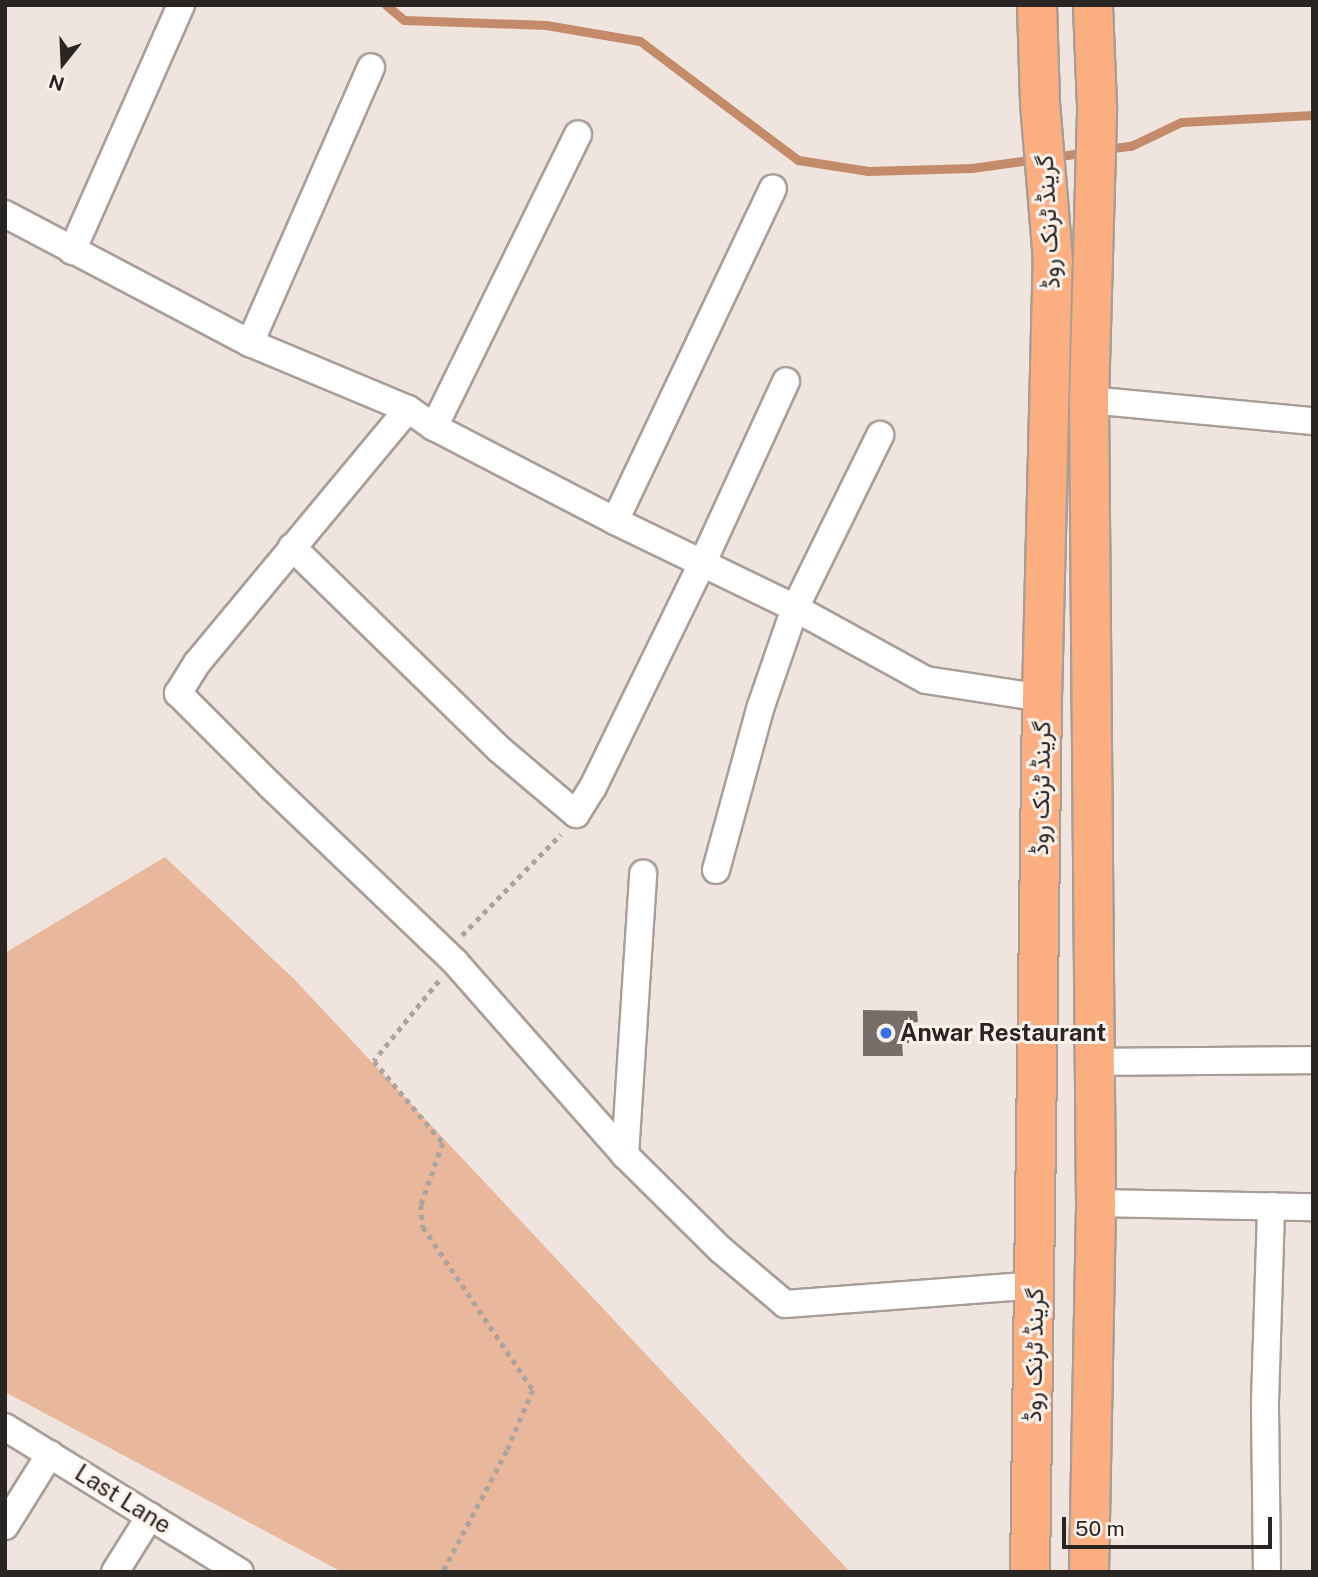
<!DOCTYPE html>
<meta charset="utf-8">
<style>
body{margin:0}
#map{position:relative;width:1318px;height:1577px;overflow:hidden;background:#f0e5de;font-family:"Public Sans",Vazirmatn,sans-serif}
div>[style]{position:absolute}
.green>*{inset:0;background:#e9b89c}
.stream>*{height:9px;margin:-4.5px;padding:0 4.5px;transform-origin:4.5px;border-radius:4.5px;background:#c48b6a}
.building>*{inset:0;background:#786e69}
.path>*{height:4.5px;margin-top:-2.25px;transform-origin:0;background:repeating-linear-gradient(90deg,#aca39e 0 5px,transparent 0 10px)}
.roads{filter:drop-shadow(2px 0 #a89d97) drop-shadow(-2px 0 #a89d97) drop-shadow(0 2px #a89d97) drop-shadow(0 -2px #a89d97)}
.minor>*{height:26px;margin:-13px;padding:0 13px;transform-origin:13px;border-radius:13px;background:#fff}
.trunk>*{height:38px;margin:-19px;padding:0 19px;transform-origin:19px;border-radius:19px;background:#fbae7f}
.dots>*{width:19px;height:19px;translate:-50% -50%;box-sizing:border-box;border:4px solid #fdf2eb;border-radius:50%}
span{translate:-50% -50%;white-space:nowrap;text-align:center;line-height:1.15;-webkit-text-stroke:6px #fdf2eb;paint-order:stroke}
.street-label{font-size:24px;color:#292523}
.poi-label{font-size:24px;color:#292523;font-weight:700}
.left{translate:0 -50%;text-align:left}
.frame{position:absolute;inset:0;border:7px solid #292523;pointer-events:none}
.north{position:absolute;left:28px;top:28px;width:70px;height:70px;-webkit-text-stroke:5px #fdf2eb;paint-order:stroke;rotate:198deg;font-size:19px;font-weight:700;line-height:28px;text-align:center;color:#292523}
.north::after{content:'';display:block;margin:auto;width:24px;height:32px;background:#292523;clip-path:polygon(50% 0,100% 100%,50% 72%,0 100%)}
.scale{position:absolute;left:1062px;top:1517px;width:210px;height:32px;box-sizing:border-box;border:4px solid #292523;border-top:0;padding-left:9px;font-size:21px;line-height:24px;white-space:nowrap;color:#292523;-webkit-text-stroke:5px #fdf2eb;paint-order:stroke}
</style>
<div id="map">
<div class="green">
<div style="clip-path:polygon(165px 857px,294px 979px,850px 1572px,342px 1572px,5px 1392px,5px 953px)"></div>
</div>
<div class="stream">
<div style="left:386px;top:5px;width:23px;rotate:40deg"></div>
<div style="left:404px;top:20px;width:142px;rotate:2deg"></div>
<div style="left:546px;top:25px;width:95px;rotate:9.7deg"></div>
<div style="left:640px;top:41px;width:198px;rotate:37deg"></div>
<div style="left:798px;top:160px;width:71px;rotate:8.9deg"></div>
<div style="left:868px;top:171px;width:104px;rotate:-1.7deg"></div>
<div style="left:972px;top:168px;width:65px;rotate:-8deg"></div>
<div style="left:1105px;top:149px;width:26px;rotate:-7deg"></div>
<div style="left:1131px;top:146px;width:55px;rotate:-25.6deg"></div>
<div style="left:1181px;top:122px;width:132px;rotate:-3deg"></div>
<div style="left:1053px;top:157px;width:35px;rotate:-8deg"></div>
</div>
<div class="building">
<div style="clip-path:polygon(863px 1010px,917px 1011px,918px 1022px,909px 1023px,909px 1043px,902px 1043px,903px 1056px,863px 1056px)"></div>
</div>
<div class="path">
<div style="left:462px;top:935px;width:141px;rotate:-45.6deg"></div>
<div style="left:439px;top:981px;width:103px;rotate:129.1deg"></div>
<div style="left:374px;top:1061px;width:107px;rotate:49.9deg"></div>
<div style="left:443px;top:1143px;width:66px;rotate:109.5deg"></div>
<div style="left:421px;top:1205px;width:22px;rotate:85deg"></div>
<div style="left:423px;top:1227px;width:197px;rotate:56deg"></div>
<div style="left:533px;top:1390px;width:66px;rotate:113.1deg"></div>
<div style="left:507px;top:1451px;width:137px;rotate:117.9deg"></div>
</div>
<div class="roads">
<div class="minor">
<div style="left:5px;top:214px;width:277px;rotate:27.8deg"></div>
<div style="left:250px;top:343px;width:171px;rotate:22.7deg"></div>
<div style="left:408px;top:409px;width:32px;rotate:35deg"></div>
<div style="left:434px;top:427px;width:204px;rotate:27.4deg"></div>
<div style="left:615px;top:521px;width:200px;rotate:25.8deg"></div>
<div style="left:795px;top:608px;width:149px;rotate:28.8deg"></div>
<div style="left:926px;top:680px;width:117px;rotate:8.8deg"></div>
<div style="left:72px;top:251px;width:269px;rotate:-66.1deg"></div>
<div style="left:250px;top:343px;width:301px;rotate:-66.3deg"></div>
<div style="left:1089px;top:400px;width:225px;rotate:5.4deg"></div>
<div style="left:408px;top:409px;width:330px;rotate:129.7deg"></div>
<div style="left:197px;top:663px;width:36px;rotate:122deg"></div>
<div style="left:178px;top:693px;width:130px;rotate:45deg"></div>
<div style="left:270px;top:785px;width:256px;rotate:43.7deg"></div>
<div style="left:455px;top:962px;width:257px;rotate:48.6deg"></div>
<div style="left:625px;top:1155px;width:134px;rotate:44.7deg"></div>
<div style="left:720px;top:1249px;width:85px;rotate:40.2deg"></div>
<div style="left:785px;top:1304px;width:251px;rotate:-4.3deg"></div>
<div style="left:434px;top:427px;width:326px;rotate:-63.8deg"></div>
<div style="left:615px;top:521px;width:368px;rotate:-64.6deg"></div>
<div style="left:292px;top:547px;width:289px;rotate:44.3deg"></div>
<div style="left:499px;top:749px;width:101px;rotate:40.2deg"></div>
<div style="left:576px;top:814px;width:32px;rotate:-58deg"></div>
<div style="left:593px;top:787px;width:248px;rotate:-64deg"></div>
<div style="left:702px;top:564px;width:201px;rotate:-65.3deg"></div>
<div style="left:716px;top:870px;width:170px;rotate:-74.7deg"></div>
<div style="left:761px;top:706px;width:104px;rotate:-70.9deg"></div>
<div style="left:795px;top:608px;width:193px;rotate:-63.8deg"></div>
<div style="left:1095px;top:1062px;width:218px;rotate:-0.5deg"></div>
<div style="left:625px;top:1155px;width:282px;rotate:-86.3deg"></div>
<div style="left:1096px;top:1203px;width:217px;rotate:1.1deg"></div>
<div style="left:5px;top:1427px;width:276px;rotate:31.7deg"></div>
<div style="left:5px;top:1526px;width:85px;rotate:-58deg"></div>
<div style="left:115px;top:1572px;width:66px;rotate:-58deg"></div>
<div style="left:1267px;top:1572px;width:171px;rotate:-90.7deg"></div>
<div style="left:1265px;top:1401px;width:195px;rotate:-88.2deg"></div>
</div>
<div class="trunk">
<div style="left:1030px;top:1572px;width:874px;rotate:-89.21deg"></div>
<div style="left:1042px;top:698px;width:437px;rotate:-88.6deg"></div>
<div style="left:1053px;top:261px;width:160px;rotate:-94.7deg"></div>
<div style="left:1040px;top:102px;width:97px;rotate:-91.8deg"></div>
<div style="left:1089px;top:1572px;width:369px;rotate:-88.9deg"></div>
<div style="left:1096px;top:1203px;width:803px;rotate:-90.5deg"></div>
<div style="left:1089px;top:400px;width:294px;rotate:-88.4deg"></div>
<div style="left:1097px;top:106px;width:101px;rotate:-92.3deg"></div>
</div>
</div>
<div class="dots">
<div style="left:886px;top:1033px;background:#3572e0"></div>
</div>
<div class="street-label">
<span style="left:1048px;top:222px;rotate:-93deg">گرینڈ ٹرنک روڈ</span>
<span style="left:1041px;top:788px;rotate:-89deg">گرینڈ ٹرنک روڈ</span>
<span style="left:1034px;top:1355px;rotate:-89deg">گرینڈ ٹرنک روڈ</span>
<span style="left:123px;top:1499px;rotate:32deg">Last Lane</span>
</div>
<div class="poi-label">
<span class="left" style="left:900px;top:1033px">Anwar Restaurant</span>
</div>
<div class="frame"></div>
<div class="north">N</div>
<div class="scale">50 m</div>
</div>
